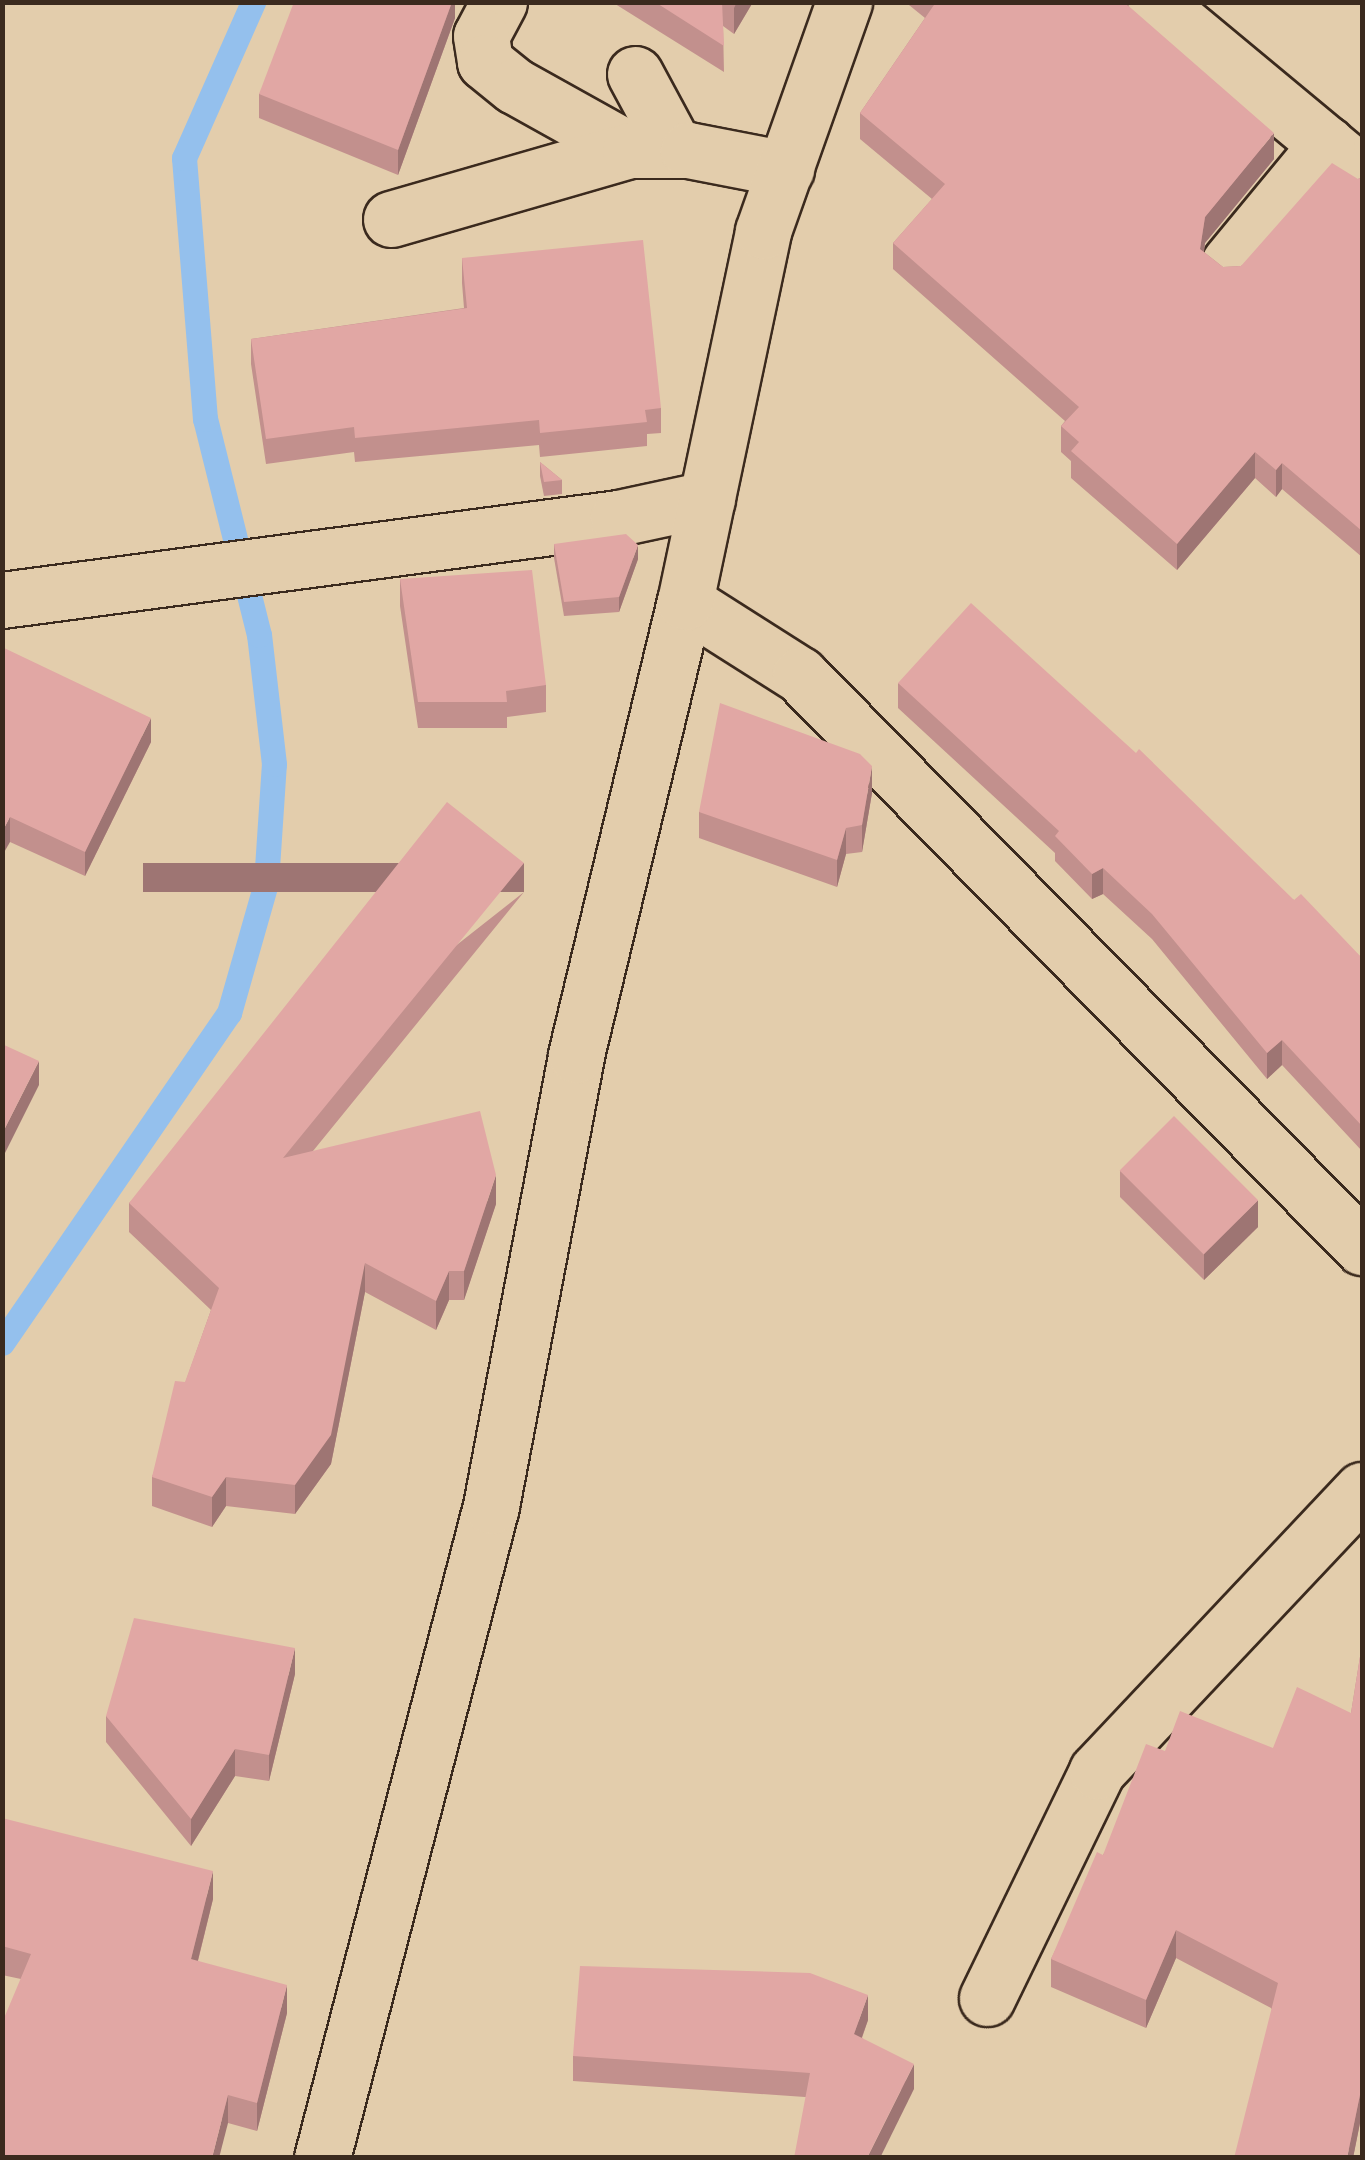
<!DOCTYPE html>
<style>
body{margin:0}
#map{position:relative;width:1365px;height:2160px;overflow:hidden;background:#e3cdac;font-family:Dekko,sans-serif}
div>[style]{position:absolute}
.stream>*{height:25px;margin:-12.5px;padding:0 12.5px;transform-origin:12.5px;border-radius:12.5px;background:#94c0ed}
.roads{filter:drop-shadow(2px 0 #3b2a1e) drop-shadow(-2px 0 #3b2a1e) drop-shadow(0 2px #3b2a1e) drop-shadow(0 -2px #3b2a1e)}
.minor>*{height:55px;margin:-27.5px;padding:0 27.5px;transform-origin:27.5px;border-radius:27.5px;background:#e3cdac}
.wall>*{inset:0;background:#c2908d}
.shaded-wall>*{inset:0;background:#9e7573;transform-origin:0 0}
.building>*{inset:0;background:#e1a7a4;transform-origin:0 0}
span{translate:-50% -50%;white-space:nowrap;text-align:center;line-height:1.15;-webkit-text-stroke:10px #e3cdac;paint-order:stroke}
.frame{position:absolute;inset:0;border:5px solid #3b2a1e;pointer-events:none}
</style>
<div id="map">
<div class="stream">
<div style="left:2px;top:1343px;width:401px;rotate:-55.5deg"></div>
<div style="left:229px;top:1013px;width:135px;rotate:-74.1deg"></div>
<div style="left:266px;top:883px;width:119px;rotate:-86.2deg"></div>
<div style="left:274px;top:764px;width:130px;rotate:-96.6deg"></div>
<div style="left:259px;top:635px;width:223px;rotate:-104deg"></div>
<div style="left:205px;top:419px;width:262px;rotate:-94.6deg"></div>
<div style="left:184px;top:158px;width:171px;rotate:-66.1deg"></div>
</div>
<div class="roads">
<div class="minor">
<div style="left:499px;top:2px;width:38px;rotate:118deg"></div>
<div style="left:481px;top:36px;width:26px;rotate:81deg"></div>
<div style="left:485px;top:62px;width:38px;rotate:39deg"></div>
<div style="left:515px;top:86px;width:132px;rotate:29.1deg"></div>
<div style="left:1155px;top:2px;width:269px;rotate:39.7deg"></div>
<div style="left:635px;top:74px;width:86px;rotate:61.7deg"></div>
<div style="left:391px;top:219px;width:249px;rotate:-16.1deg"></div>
<div style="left:630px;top:150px;width:58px"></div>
<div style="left:688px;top:150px;width:100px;rotate:11deg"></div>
<div style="left:1229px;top:263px;width:154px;rotate:-50.5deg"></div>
<div style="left:2px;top:600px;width:621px;rotate:-7.58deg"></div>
<div style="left:618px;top:518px;width:91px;rotate:-12.1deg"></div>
<div style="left:685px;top:602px;width:136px;rotate:32.4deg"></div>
<div style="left:800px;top:675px;width:802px;rotate:45.51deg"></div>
<div style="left:987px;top:1998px;width:252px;rotate:-64.1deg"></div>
<div style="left:1097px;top:1771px;width:386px;rotate:-46.7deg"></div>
<div style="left:322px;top:2158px;width:674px;rotate:-75.47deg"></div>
<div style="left:491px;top:1506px;width:459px;rotate:-79.3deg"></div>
<div style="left:576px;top:1055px;width:466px;rotate:-76.5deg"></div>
<div style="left:685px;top:602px;width:379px;rotate:-78.1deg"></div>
<div style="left:763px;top:231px;width:243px;rotate:-70.5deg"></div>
</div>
</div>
<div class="wall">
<div style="clip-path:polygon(455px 2px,455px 18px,398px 175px,259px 118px,259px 94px)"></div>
<div style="clip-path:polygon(612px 2px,753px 2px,734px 34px,723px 26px,724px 72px)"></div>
<div style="clip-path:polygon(909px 2px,1124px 2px,1274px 159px,1205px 243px,1204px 252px,1223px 267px,1241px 266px,1358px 179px,1362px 177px,1362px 557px,1282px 489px,1276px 497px,1255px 478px,1177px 570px,1071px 478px,1071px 461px,1061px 452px,1061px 426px,1065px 421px,893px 269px,893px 243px,932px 199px,860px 139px,860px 113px,925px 18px,909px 5px)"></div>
<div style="clip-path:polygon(462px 258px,661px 408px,661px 433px,647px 434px,647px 446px,540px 457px,539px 445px,355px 462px,354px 452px,266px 464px,251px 364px,251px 339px,464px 308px,462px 283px)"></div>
<div style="clip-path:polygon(540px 462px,562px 480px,562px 494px,544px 496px,540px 476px)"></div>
<div style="clip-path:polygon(554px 544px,638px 559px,619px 612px,564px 616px,554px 558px)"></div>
<div style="clip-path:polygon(400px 579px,546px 685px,546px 712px,507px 717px,507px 728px,418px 728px,400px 606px)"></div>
<div style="clip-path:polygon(2px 647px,151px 742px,85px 876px,10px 842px)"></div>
<div style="clip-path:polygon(898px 683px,1294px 900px,1362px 958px,1362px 1151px,1282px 1065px,1267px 1079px,1152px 939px,1103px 894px,1092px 899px,1055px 861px,1055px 853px,898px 708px)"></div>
<div style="clip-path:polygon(872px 793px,862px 852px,846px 854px,837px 887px,699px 838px,699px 812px)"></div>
<div style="clip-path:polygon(524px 892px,313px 1151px,496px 1204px,464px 1300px,449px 1300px,436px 1330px,365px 1292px,331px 1464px,295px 1514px,226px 1506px,212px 1527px,152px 1506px,152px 1477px,211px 1310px,129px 1232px,129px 1203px)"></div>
<div style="clip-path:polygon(1120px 1171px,1258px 1227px,1204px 1280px,1120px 1197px)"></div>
<div style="clip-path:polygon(1362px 1644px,1362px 2113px,1353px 2158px,1271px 2008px,1176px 1958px,1146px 2028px,1051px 1987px,1051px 1959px,1103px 1855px,1165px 1751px,1273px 1748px,1351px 1713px)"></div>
<div style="clip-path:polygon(295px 1674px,269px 1781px,235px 1776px,191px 1846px,106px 1742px,106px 1716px)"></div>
<div style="clip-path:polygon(2px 1818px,213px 1899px,198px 1961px,287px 2013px,257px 2131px,228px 2123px,21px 1979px,2px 1975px)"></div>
<div style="clip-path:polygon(868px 2020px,862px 2038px,914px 2089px,805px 2097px,573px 2081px,573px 2056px)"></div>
</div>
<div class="shaded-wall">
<div style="clip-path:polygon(452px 2px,455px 2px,455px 18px,398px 175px,398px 150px)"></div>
<div style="clip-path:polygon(737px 2px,753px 2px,734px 34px,734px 8px)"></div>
<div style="clip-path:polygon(1274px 133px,1274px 159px,1205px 243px,1200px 275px,1200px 249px,1205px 217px)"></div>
<div style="clip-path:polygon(1255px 452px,1255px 478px,1177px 570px,1177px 544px)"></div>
<div style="clip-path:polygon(1282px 463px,1282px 489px,1276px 497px,1276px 470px)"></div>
<div style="clip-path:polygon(638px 545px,638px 559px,619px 612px,619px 597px)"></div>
<div style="clip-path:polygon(151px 718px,151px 742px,85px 876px,85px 852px)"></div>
<div style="clip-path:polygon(872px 766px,872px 793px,862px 852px,862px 825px)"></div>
<div style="clip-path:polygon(10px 817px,10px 842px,2px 856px,2px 832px)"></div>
<div style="clip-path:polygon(846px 828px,846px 854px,837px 887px,837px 860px)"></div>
<div style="left:524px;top:863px;width:29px;height:381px;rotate:90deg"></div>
<div style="clip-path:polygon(1103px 868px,1103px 894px,1092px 899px,1092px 874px)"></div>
<div style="clip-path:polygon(1282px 1040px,1282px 1065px,1267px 1079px,1267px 1053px)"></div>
<div style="clip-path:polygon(39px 1061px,39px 1085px,2px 1159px,2px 1134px)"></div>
<div style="clip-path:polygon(496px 1175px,496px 1204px,464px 1300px,464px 1271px)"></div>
<div style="clip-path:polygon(1258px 1200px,1258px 1227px,1204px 1280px,1204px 1253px)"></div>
<div style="clip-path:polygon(365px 1263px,365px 1292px,331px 1464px,295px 1514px,295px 1485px)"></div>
<div style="clip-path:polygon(449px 1271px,449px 1300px,436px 1330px,436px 1301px)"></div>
<div style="clip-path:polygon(226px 1477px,226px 1506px,212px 1527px,212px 1497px)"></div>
<div style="clip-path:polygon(295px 1648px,295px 1674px,269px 1781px,269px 1755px)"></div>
<div style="clip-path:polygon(235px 1749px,235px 1776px,191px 1846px,191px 1819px)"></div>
<div style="clip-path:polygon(213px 1871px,213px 1899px,191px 1988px,191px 1959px)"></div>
<div style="clip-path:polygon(1176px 1930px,1176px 1958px,1146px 2028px,1146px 2000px)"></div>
<div style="clip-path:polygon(287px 1985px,287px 2013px,257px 2131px,257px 2103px)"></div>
<div style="clip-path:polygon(868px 1995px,868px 2020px,854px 2059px,854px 2034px)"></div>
<div style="clip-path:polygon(914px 2064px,914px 2089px,880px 2158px,867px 2158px)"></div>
<div style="clip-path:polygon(1362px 2085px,1362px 2113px,1353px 2158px,1347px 2158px)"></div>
<div style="clip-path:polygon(228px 2095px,228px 2123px,219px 2158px,212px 2158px)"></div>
</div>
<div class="building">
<div style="clip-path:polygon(294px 2px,452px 2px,398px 150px,259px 94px)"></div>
<div style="clip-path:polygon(655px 2px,722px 2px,724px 46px)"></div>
<div style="clip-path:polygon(936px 2px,1124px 2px,1274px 133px,1205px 217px,1200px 249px,1223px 267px,1241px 266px,1332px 163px,1358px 179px,1362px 177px,1362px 531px,1282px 463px,1276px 470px,1255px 452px,1177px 544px,1071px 451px,1079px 442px,1061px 426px,1079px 407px,893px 243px,945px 184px,860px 113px)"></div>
<div style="clip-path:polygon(643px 240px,661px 408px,645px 410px,647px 422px,540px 433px,539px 420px,355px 438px,354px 427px,266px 439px,251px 339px,467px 308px,462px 258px)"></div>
<div style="clip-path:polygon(540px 462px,562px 480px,544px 482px)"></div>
<div style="clip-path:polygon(626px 534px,638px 545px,619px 597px,564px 602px,554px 544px)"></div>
<div style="clip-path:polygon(532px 570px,546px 685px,506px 691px,507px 702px,418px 702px,400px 579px)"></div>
<div style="clip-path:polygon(971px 603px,1136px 753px,1139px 749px,1294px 900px,1301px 894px,1362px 958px,1362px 1126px,1282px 1040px,1267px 1053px,1152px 914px,1103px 868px,1092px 874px,1055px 836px,1059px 831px,898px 683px)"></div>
<div style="clip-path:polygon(2px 647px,151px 718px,85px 852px,10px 817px,2px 832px)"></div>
<div style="clip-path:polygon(720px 703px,860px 754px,872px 766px,862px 825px,846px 828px,837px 860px,699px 812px)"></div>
<div style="clip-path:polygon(447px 802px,524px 863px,283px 1158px,480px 1111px,496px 1175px,464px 1271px,449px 1271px,436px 1301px,365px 1263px,331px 1435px,295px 1485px,226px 1477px,212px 1497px,152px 1477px,175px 1381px,185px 1382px,219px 1288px,129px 1203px)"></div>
<div style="clip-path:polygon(2px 1044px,39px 1061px,2px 1134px)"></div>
<div style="left:1174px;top:1116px;width:119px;height:77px;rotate:45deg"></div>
<div style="clip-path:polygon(134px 1618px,295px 1648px,269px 1755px,235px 1749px,191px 1819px,106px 1716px)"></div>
<div style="clip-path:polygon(1362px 1644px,1362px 2085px,1347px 2158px,1234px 2158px,1278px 1983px,1176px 1930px,1146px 2000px,1051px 1959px,1097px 1852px,1103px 1855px,1146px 1744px,1165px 1751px,1180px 1711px,1273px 1748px,1297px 1687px,1351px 1713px)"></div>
<div style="clip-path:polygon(2px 1818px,213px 1871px,191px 1959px,287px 1985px,257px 2103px,228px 2095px,212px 2158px,2px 2158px,2px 2023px,31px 1954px,2px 1946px)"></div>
<div style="clip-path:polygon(580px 1966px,810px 1973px,868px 1995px,854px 2034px,914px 2064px,867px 2158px,794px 2158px,810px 2073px,573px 2056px)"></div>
</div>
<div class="frame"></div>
</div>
